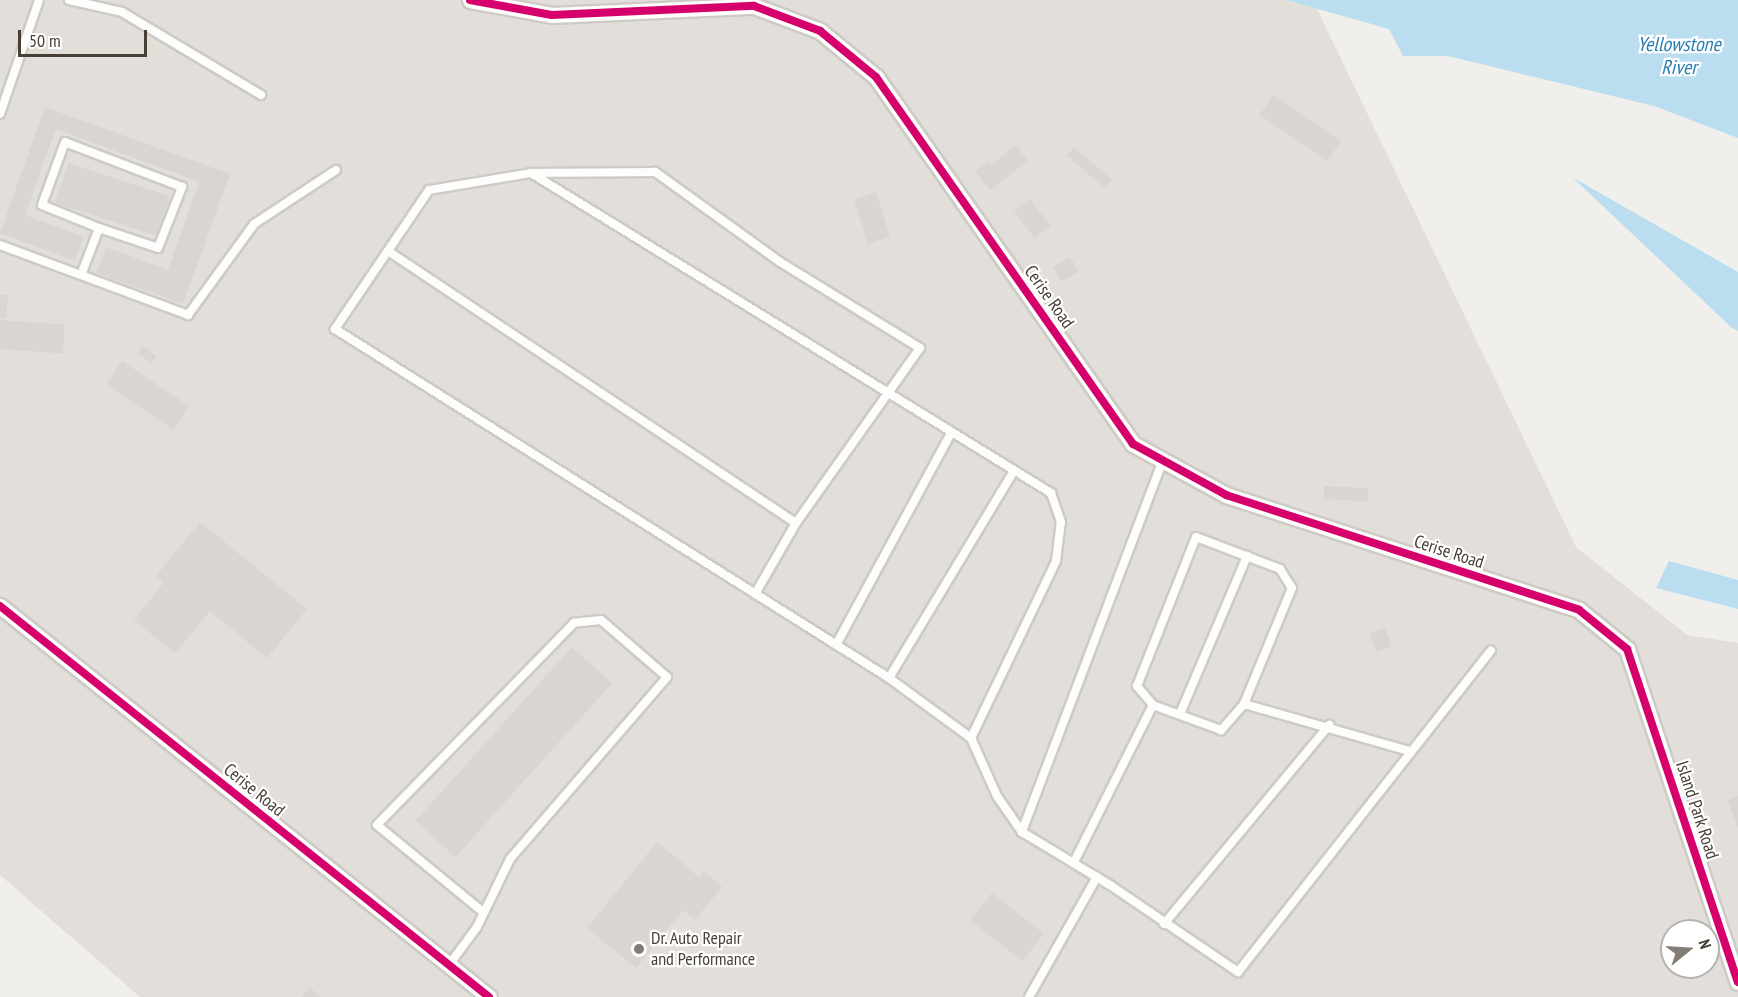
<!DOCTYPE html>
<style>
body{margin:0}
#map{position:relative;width:1738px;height:997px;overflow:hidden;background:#f1efeb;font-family:"PT Sans Narrow",sans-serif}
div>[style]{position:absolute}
.industrial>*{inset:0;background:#e2ded9}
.water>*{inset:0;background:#badef0}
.building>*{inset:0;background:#d9d6d2;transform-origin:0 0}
.roads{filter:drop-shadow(2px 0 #cecbc7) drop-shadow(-2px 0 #cecbc7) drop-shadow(0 2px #cecbc7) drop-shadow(0 -2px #cecbc7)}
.lane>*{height:8px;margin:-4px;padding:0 4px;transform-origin:4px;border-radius:4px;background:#fdfdfc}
.street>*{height:15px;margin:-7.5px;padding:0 7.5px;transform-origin:7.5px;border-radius:7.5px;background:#fdfdfc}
.cycleway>*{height:8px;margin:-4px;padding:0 4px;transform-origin:4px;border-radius:4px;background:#d6006c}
.dots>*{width:16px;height:16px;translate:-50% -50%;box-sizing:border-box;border:3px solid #fff;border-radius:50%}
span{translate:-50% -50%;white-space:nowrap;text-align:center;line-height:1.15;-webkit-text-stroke:4.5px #fff;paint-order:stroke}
.street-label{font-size:18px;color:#484036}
.poi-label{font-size:18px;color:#484036}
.left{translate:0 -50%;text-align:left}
.water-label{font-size:20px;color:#2b7daf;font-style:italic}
.north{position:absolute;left:1660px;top:919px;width:60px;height:60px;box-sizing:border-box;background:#fff;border:2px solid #b6b3af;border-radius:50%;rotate:72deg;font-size:16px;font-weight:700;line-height:24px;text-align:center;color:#484036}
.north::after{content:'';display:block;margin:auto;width:21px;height:27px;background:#837d75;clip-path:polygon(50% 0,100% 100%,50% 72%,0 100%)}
.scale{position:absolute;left:18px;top:30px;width:129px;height:27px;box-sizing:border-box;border:3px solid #484036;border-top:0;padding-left:8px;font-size:18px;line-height:21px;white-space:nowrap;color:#484036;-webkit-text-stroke:4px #fff;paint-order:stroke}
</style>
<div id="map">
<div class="industrial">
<div style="clip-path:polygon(evenodd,0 0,1286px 0,1317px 9px,1576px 547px,1687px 635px,1738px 643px,1738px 997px,140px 997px,0 875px,0 0,1672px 931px,1708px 931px,1708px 967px,1672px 967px,1672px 931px)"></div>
</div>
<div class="water">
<div style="clip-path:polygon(1286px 0,1738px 0,1738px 138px,1654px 106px,1448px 56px,1403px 56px,1389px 29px)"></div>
<div style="clip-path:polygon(1572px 177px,1738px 272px,1738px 331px,1731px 327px)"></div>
<div style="clip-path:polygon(1669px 561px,1738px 580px,1738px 609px,1656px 588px)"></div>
</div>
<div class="building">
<div style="left:1273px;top:95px;width:82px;height:24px;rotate:34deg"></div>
<div style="clip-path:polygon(45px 107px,230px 174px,183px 304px,96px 273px,106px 247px,168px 270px,199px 182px,56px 129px,25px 215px,84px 237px,75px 261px,0 233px)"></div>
<div style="clip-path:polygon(1016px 145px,1028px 161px,990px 190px,975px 171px,988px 161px,991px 165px)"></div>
<div style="left:1074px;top:147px;width:50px;height:11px;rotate:41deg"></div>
<div style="left:68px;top:163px;width:107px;height:42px;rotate:18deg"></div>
<div style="left:876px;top:192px;width:47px;height:23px;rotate:73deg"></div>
<div style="left:1030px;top:199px;width:34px;height:20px;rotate:53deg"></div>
<div style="left:1070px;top:257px;width:17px;height:20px;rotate:59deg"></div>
<div style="clip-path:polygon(0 295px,8px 295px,6px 318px,0 318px)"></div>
<div style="left:0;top:320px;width:65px;height:29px;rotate:4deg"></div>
<div style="left:143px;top:346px;width:17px;height:9px;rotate:36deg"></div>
<div style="left:122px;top:361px;width:81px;height:28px;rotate:34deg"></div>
<div style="left:1324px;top:486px;width:44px;height:13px;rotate:3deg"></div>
<div style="clip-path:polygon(200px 522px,307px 609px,267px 658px,210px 611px,175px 653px,134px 620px,164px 582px,156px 576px)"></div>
<div style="left:1385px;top:628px;width:20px;height:16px;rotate:72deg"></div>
<div style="left:572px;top:647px;width:54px;height:234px;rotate:42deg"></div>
<div style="clip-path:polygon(1738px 796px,1738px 828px,1728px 800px)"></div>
<div style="clip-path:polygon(657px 842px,699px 877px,704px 871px,722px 887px,695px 920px,683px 910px,636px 968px,587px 928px)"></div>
<div style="left:992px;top:893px;width:66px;height:35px;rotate:38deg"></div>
<div style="clip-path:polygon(310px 988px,321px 997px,302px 997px)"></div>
</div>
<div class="roads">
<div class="lane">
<div style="left:69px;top:0;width:54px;rotate:12.8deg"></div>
<div style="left:122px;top:12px;width:162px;rotate:30.8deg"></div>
<div style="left:0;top:114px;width:120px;rotate:-71.1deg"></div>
<div style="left:0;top:245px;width:201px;rotate:20.4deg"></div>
<div style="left:188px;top:315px;width:112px;rotate:-54deg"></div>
<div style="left:254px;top:224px;width:98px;rotate:-33.4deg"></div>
<div style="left:388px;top:251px;width:490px;rotate:33.7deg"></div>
<div style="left:796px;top:523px;width:214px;rotate:-54.7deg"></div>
<div style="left:920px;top:348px;width:164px;rotate:-148.4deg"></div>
<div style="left:780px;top:262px;width:154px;rotate:-144.2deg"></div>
<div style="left:655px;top:172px;width:124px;rotate:179.5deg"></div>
<div style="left:81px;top:275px;width:50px;rotate:-69deg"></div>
<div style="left:99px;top:228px;width:62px;rotate:18.7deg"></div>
<div style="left:158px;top:248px;width:66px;rotate:-68.5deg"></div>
<div style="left:182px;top:187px;width:125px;rotate:-159deg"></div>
<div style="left:65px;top:142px;width:67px;rotate:110.1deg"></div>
<div style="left:42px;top:205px;width:61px;rotate:22deg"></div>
<div style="left:1163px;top:460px;width:398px;rotate:110.8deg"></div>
<div style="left:1022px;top:832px;width:103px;rotate:31.1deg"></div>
<div style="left:1110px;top:885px;width:155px;rotate:34.2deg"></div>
<div style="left:1238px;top:972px;width:409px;rotate:-51.8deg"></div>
<div style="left:755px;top:594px;width:82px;rotate:-60deg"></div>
<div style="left:836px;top:645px;width:241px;rotate:-61.5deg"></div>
<div style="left:889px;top:678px;width:242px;rotate:-58.9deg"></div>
<div style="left:1244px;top:704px;width:35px;rotate:131deg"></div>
<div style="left:1221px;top:730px;width:72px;rotate:-159.8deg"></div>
<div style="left:1153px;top:705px;width:25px;rotate:-130deg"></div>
<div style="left:1137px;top:686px;width:160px;rotate:-68.4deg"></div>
<div style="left:1196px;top:537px;width:90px;rotate:20.9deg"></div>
<div style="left:1280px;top:569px;width:22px;rotate:58deg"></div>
<div style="left:1292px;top:588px;width:126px;rotate:112.5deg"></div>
<div style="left:1244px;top:704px;width:172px;rotate:15.9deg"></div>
<div style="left:1180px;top:714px;width:172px;rotate:-67deg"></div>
<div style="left:971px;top:738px;width:196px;rotate:-64.3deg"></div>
<div style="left:1056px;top:561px;width:39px;rotate:-83deg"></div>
<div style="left:1061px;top:522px;width:31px;rotate:-109deg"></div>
<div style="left:1051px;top:493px;width:611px;rotate:-148.39deg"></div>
<div style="left:531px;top:173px;width:103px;rotate:170.5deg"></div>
<div style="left:429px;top:190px;width:168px;rotate:124.1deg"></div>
<div style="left:335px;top:329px;width:655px;rotate:32.21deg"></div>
<div style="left:889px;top:678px;width:102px;rotate:36.2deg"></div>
<div style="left:971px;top:738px;width:64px;rotate:65.9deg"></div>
<div style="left:997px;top:796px;width:44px;rotate:55.2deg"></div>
<div style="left:1074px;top:862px;width:176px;rotate:-63.3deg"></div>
<div style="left:1164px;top:924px;width:259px;rotate:-50.3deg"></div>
<div style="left:449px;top:965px;width:47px;rotate:-53.6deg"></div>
<div style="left:477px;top:927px;width:76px;rotate:-64.1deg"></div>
<div style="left:510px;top:859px;width:240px;rotate:-49.2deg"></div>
<div style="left:667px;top:677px;width:87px;rotate:-139.2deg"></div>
<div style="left:601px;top:620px;width:27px;rotate:174deg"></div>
<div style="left:574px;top:623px;width:282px;rotate:134.3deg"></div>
<div style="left:377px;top:825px;width:137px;rotate:39.4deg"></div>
<div style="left:1029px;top:997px;width:138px;rotate:-60.5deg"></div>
</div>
<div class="street">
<div style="left:470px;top:0;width:83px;rotate:10.4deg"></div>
<div style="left:552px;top:15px;width:202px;rotate:-2.6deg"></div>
<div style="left:754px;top:6px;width:71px;rotate:20.7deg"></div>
<div style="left:820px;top:31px;width:72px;rotate:39.4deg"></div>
<div style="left:876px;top:77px;width:448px;rotate:55deg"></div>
<div style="left:1133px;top:444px;width:106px;rotate:28.7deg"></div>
<div style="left:1226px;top:495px;width:371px;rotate:18deg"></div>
<div style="left:1579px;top:610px;width:62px;rotate:39.1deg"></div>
<div style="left:1627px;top:649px;width:351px;rotate:71.6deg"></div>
<div style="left:0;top:606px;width:626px;rotate:38.65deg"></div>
</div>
</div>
<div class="cycleway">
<div style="left:470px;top:0;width:83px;rotate:10.4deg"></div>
<div style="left:552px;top:15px;width:202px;rotate:-2.6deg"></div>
<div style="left:754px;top:6px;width:71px;rotate:20.7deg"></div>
<div style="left:820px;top:31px;width:72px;rotate:39.4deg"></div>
<div style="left:876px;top:77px;width:448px;rotate:55deg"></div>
<div style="left:1133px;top:444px;width:106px;rotate:28.7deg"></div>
<div style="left:1226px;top:495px;width:371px;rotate:18deg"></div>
<div style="left:1579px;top:610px;width:62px;rotate:39.1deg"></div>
<div style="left:1627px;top:649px;width:351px;rotate:71.6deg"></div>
<div style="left:0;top:606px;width:626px;rotate:38.65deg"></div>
</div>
<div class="dots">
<div style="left:639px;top:949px;background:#837d75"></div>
</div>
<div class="street-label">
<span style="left:1049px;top:297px;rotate:55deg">Cerise Road</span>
<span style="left:1449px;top:552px;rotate:18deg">Cerise Road</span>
<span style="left:254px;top:790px;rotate:39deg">Cerise Road</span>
<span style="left:1697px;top:810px;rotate:72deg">Island Park Road</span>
</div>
<div class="poi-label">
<span class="left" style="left:651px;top:949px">Dr. Auto Repair<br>and Performance</span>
</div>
<div class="water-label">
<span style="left:1679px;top:56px">Yellowstone<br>River</span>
</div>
<div class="north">N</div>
<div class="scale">50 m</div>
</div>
